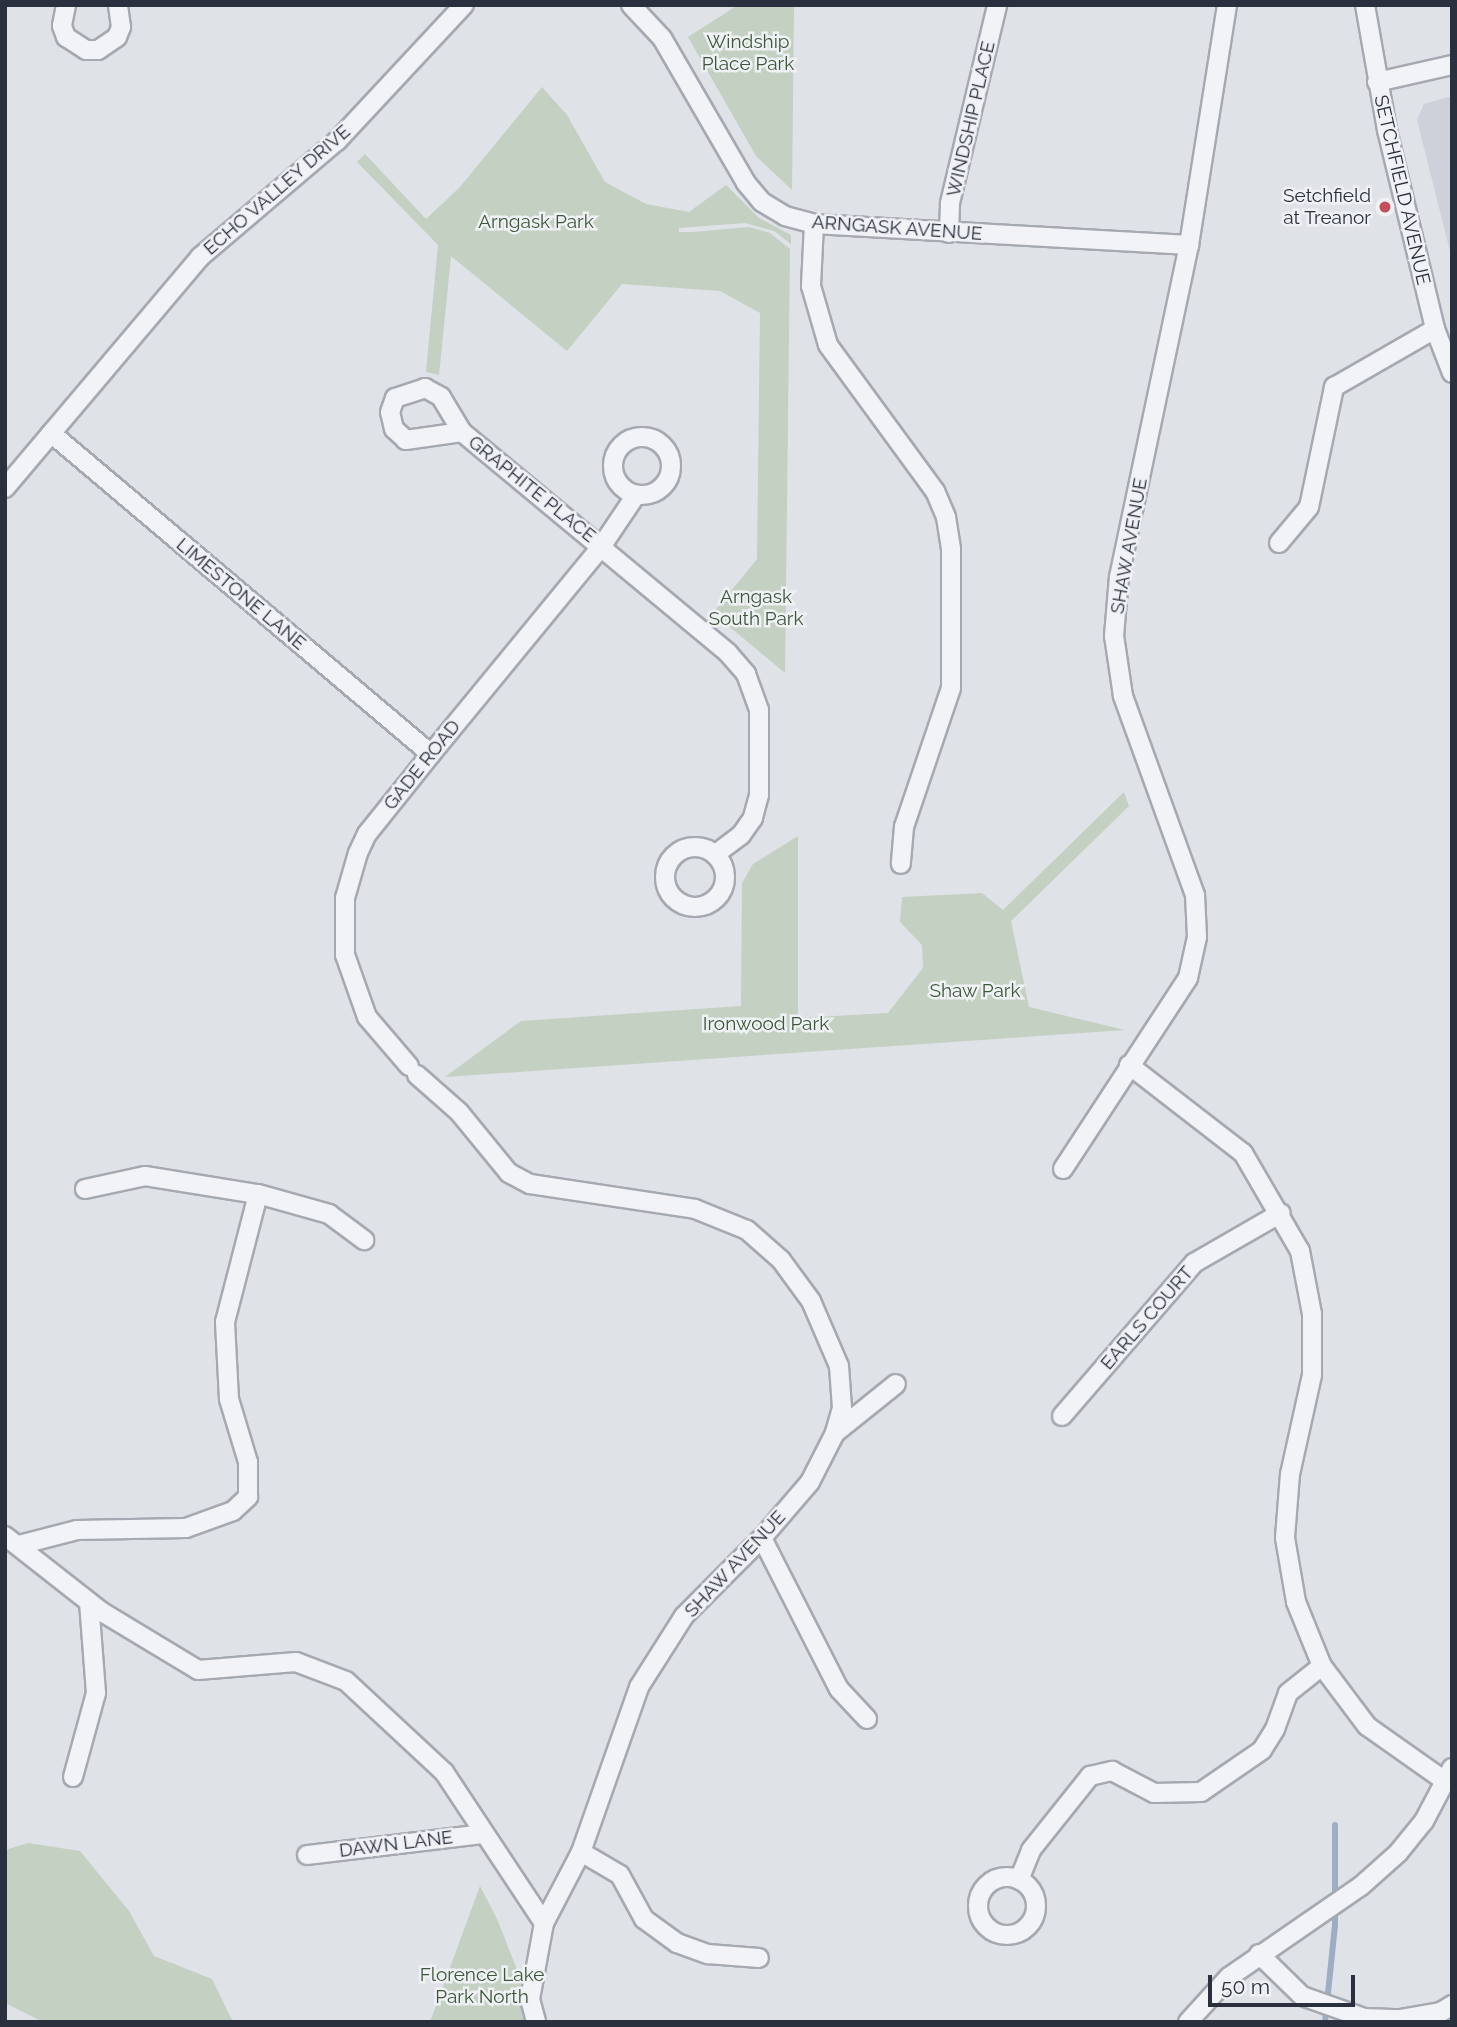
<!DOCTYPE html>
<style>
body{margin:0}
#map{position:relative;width:1457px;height:2027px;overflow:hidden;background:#dfe2e7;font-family:Raleway,sans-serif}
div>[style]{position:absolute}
.built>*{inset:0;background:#ced1d9}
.green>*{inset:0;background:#c4d0c1}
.stream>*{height:6px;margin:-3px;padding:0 3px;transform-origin:3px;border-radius:3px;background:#9daec4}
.roads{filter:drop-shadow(2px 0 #a5a9b1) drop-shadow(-2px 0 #a5a9b1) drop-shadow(0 2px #a5a9b1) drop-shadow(0 -2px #a5a9b1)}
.minor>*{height:18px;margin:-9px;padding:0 9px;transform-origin:9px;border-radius:9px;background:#f2f3f6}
.minor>.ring{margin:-9px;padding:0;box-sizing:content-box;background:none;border:18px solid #f2f3f6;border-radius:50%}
.dots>*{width:19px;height:19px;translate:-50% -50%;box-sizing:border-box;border:4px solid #eff1f5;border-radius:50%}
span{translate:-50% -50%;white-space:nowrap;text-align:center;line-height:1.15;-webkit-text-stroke:5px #eff1f5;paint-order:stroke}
.park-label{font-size:19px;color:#3d5738}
.street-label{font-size:19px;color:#2a303d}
.poi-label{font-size:19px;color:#2a303d}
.right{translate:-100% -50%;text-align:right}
.frame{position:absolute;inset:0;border:7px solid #2a303d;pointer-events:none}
.scale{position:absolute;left:1208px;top:1975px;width:147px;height:32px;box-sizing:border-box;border:4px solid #2a303d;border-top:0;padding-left:9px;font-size:21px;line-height:24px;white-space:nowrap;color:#2a303d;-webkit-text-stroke:5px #eff1f5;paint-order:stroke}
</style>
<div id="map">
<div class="built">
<div style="clip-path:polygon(1452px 96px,1452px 259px,1417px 120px,1424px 104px)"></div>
</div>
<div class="green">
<div style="clip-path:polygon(738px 5px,794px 5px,792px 190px,756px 156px,688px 37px)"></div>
<div style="clip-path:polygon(542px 87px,567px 115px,605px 182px,646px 204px,689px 212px,726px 185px,759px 218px,791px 235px,791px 244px,774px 231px,745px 223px,679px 228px,679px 232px,693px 232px,749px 227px,770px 233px,790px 249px,785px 673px,713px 613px,757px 559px,760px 313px,720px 291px,622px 284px,567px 351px,451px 256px,439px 375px,426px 372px,438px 245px,357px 162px,365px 154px,426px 219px,460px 187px)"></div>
<div style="clip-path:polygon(1124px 792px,1129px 806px,1011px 921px,1029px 1007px,1125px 1030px,445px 1077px,521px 1021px,741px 1006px,742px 883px,753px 864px,798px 836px,798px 1018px,888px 1013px,923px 968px,922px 945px,900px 922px,902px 897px,982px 893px,1003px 910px)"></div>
<div style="clip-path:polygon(28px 1843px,80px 1851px,129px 1911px,154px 1956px,212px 1979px,233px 2022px,43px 2022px,5px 2003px,5px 1850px)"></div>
<div style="clip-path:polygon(480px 1886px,497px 1919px,538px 2022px,430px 2022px)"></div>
</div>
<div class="stream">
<div style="left:1325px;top:2022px;width:97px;rotate:-84.1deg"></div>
<div style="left:1335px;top:1926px;width:101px;rotate:-90deg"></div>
</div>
<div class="roads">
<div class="minor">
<div style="left:66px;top:5px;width:21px;rotate:101deg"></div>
<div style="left:62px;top:26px;width:12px;rotate:70deg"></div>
<div style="left:66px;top:37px;width:24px;rotate:33deg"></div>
<div style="left:86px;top:50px;width:12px"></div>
<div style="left:98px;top:50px;width:23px;rotate:-34deg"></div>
<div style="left:117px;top:37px;width:11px;rotate:-68deg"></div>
<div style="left:121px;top:27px;width:22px;rotate:-98deg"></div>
<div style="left:631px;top:5px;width:45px;rotate:46.8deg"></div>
<div style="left:662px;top:38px;width:168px;rotate:59.9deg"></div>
<div style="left:746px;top:183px;width:25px;rotate:50deg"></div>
<div style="left:762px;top:202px;width:27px;rotate:31deg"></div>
<div style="left:785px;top:216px;width:30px;rotate:15deg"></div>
<div style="left:814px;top:224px;width:376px;rotate:3.2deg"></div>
<div style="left:1365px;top:5px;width:127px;rotate:80deg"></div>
<div style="left:1387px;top:130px;width:205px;rotate:76.4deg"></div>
<div style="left:1435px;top:329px;width:47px;rotate:68.9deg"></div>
<div style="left:1377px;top:82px;width:77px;rotate:-12.8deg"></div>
<div style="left:814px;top:224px;width:62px;rotate:92.8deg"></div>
<div style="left:811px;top:286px;width:61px;rotate:73.9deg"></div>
<div style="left:828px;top:345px;width:181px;rotate:53.8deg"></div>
<div style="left:935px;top:491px;width:28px;rotate:67deg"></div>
<div style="left:946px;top:517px;width:33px;rotate:81deg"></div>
<div style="left:951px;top:550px;width:138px;rotate:90deg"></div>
<div style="left:951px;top:688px;width:147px;rotate:108.7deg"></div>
<div style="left:904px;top:827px;width:37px;rotate:95deg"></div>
<div style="left:949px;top:233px;width:30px;rotate:-88deg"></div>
<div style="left:950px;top:203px;width:204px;rotate:-76.6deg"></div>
<div style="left:462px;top:432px;width:57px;rotate:171.9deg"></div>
<div style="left:406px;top:440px;width:16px;rotate:-137deg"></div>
<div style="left:394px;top:429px;width:17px;rotate:-103deg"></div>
<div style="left:390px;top:412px;width:15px;rotate:-70deg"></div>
<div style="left:395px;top:398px;width:32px;rotate:-18deg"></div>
<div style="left:425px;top:388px;width:18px;rotate:29deg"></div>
<div style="left:441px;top:397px;width:41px;rotate:59deg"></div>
<div style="left:462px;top:432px;width:346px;rotate:39.7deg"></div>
<div style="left:728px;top:653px;width:28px;rotate:49deg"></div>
<div style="left:746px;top:674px;width:38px;rotate:70deg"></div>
<div style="left:759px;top:710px;width:85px;rotate:90deg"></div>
<div style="left:759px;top:795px;width:24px;rotate:105deg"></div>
<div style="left:753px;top:818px;width:21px;rotate:125deg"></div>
<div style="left:741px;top:835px;width:31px;rotate:143deg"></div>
<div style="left:51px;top:433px;width:497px;rotate:40.2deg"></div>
<div class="ring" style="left:613px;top:437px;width:40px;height:40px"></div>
<div style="left:5px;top:488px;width:302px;rotate:-49.8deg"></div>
<div style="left:200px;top:257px;width:180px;rotate:-40.3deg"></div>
<div style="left:337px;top:141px;width:186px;rotate:-47deg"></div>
<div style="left:1279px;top:543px;width:47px;rotate:-50.2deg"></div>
<div style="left:1309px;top:507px;width:123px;rotate:-78.2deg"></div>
<div style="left:1334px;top:387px;width:116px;rotate:-29.9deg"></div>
<div class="ring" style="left:665px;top:847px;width:42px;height:42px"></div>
<div style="left:1129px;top:1065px;width:144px;rotate:37.7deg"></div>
<div style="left:1243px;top:1153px;width:113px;rotate:59.8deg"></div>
<div style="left:1300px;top:1251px;width:64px;rotate:79.2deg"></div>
<div style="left:1312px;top:1314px;width:61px;rotate:90deg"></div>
<div style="left:1312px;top:1375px;width:101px;rotate:102.5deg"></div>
<div style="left:1290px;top:1474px;width:64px;rotate:94.5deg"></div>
<div style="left:1285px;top:1538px;width:65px;rotate:80.2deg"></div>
<div style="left:1296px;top:1602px;width:69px;rotate:67.9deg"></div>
<div style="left:1322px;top:1666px;width:75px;rotate:53.1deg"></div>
<div style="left:1367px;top:1726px;width:95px;rotate:35.2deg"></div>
<div style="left:409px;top:1066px;width:65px;rotate:-130.6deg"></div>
<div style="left:367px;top:1017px;width:66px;rotate:-109.5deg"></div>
<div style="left:345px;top:955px;width:57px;rotate:-90deg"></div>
<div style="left:345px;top:898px;width:47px;rotate:-73.9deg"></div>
<div style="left:358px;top:853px;width:21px;rotate:-65deg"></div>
<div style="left:367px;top:834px;width:102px;rotate:-51.3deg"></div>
<div style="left:431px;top:754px;width:268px;rotate:-50.6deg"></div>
<div style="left:601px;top:547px;width:63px;rotate:-56.1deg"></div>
<div style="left:417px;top:1075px;width:56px;rotate:41.4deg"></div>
<div style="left:459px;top:1112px;width:79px;rotate:50.7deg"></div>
<div style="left:509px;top:1173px;width:24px;rotate:28deg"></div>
<div style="left:530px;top:1184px;width:167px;rotate:8.6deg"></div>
<div style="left:695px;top:1209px;width:56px;rotate:22deg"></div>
<div style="left:747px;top:1230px;width:45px;rotate:41.4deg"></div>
<div style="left:781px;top:1260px;width:51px;rotate:53.8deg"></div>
<div style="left:811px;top:1301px;width:71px;rotate:66.7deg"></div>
<div style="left:839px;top:1366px;width:42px;rotate:85.9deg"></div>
<div style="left:842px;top:1408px;width:26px;rotate:106deg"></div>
<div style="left:1063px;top:1169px;width:228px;rotate:-56.8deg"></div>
<div style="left:1188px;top:978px;width:42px;rotate:-77.6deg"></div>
<div style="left:1197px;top:937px;width:42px;rotate:-92.7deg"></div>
<div style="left:1195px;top:895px;width:212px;rotate:-109.9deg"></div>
<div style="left:1123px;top:696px;width:61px;rotate:-98.5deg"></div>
<div style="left:1114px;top:636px;width:59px;rotate:-85.2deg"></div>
<div style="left:1119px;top:577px;width:339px;rotate:-78.1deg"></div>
<div style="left:1189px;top:245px;width:243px;rotate:-81deg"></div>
<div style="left:85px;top:1189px;width:61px;rotate:-12.2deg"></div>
<div style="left:145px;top:1176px;width:114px;rotate:9.1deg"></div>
<div style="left:258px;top:1194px;width:74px;rotate:15.7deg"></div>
<div style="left:329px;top:1214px;width:44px;rotate:36.6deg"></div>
<div style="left:1062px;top:1416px;width:202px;rotate:-49.2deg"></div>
<div style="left:1194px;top:1263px;width:100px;rotate:-29.9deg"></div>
<div style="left:5px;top:1536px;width:123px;rotate:38.1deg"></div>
<div style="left:102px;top:1612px;width:112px;rotate:31.1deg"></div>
<div style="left:198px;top:1670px;width:98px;rotate:-4.7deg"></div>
<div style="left:296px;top:1662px;width:53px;rotate:20.8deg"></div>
<div style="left:346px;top:1681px;width:134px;rotate:42.9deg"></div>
<div style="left:444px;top:1772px;width:181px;rotate:56.5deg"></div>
<div style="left:544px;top:1923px;width:77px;rotate:100.4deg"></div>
<div style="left:530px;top:1999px;width:24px;rotate:75deg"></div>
<div style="left:762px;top:1538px;width:169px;rotate:63deg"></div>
<div style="left:839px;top:1689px;width:41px;rotate:47deg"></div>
<div style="left:19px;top:1545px;width:60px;rotate:-14.5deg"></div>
<div style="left:77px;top:1530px;width:109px;rotate:-1.1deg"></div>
<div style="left:186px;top:1528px;width:50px;rotate:-19.9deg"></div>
<div style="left:233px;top:1511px;width:21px;rotate:-43deg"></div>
<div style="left:248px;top:1497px;width:35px;rotate:-90deg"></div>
<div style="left:248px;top:1462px;width:66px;rotate:-106.8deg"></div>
<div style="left:229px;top:1399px;width:77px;rotate:-93deg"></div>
<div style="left:225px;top:1322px;width:132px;rotate:-75.5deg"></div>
<div style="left:73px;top:1777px;width:87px;rotate:-74.7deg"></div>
<div style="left:96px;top:1693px;width:91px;rotate:-94.4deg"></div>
<div style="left:581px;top:1852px;width:45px;rotate:30.5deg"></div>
<div style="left:620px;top:1875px;width:50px;rotate:61.4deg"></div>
<div style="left:644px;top:1919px;width:41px;rotate:36deg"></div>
<div style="left:677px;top:1943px;width:33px;rotate:20deg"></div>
<div style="left:708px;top:1954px;width:51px;rotate:4.5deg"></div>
<div style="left:307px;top:1855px;width:178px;rotate:-6.8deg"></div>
<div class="ring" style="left:978px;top:1877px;width:40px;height:40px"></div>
<div style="left:1019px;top:1880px;width:32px;rotate:-68deg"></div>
<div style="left:1031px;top:1850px;width:95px;rotate:-51.4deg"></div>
<div style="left:1090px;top:1776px;width:23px;rotate:-13deg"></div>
<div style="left:1112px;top:1771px;width:47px;rotate:27.6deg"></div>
<div style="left:1154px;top:1793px;width:47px;rotate:-1.2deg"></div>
<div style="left:1201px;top:1792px;width:74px;rotate:-34.5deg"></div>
<div style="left:1262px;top:1750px;width:25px;rotate:-58deg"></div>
<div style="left:1275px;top:1729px;width:38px;rotate:-70deg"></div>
<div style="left:1288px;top:1693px;width:43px;rotate:-38.5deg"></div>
<div style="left:544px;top:1923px;width:80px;rotate:-62.5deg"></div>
<div style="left:581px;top:1852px;width:175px;rotate:-70.6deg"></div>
<div style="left:639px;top:1687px;width:84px;rotate:-57.6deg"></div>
<div style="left:684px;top:1616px;width:110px;rotate:-45deg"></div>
<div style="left:762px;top:1538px;width:74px;rotate:-49.4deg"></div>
<div style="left:810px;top:1482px;width:55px;rotate:-63deg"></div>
<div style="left:835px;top:1433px;width:78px;rotate:-38.8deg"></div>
<div style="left:1259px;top:1954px;width:60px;rotate:44.3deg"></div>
<div style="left:1302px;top:1996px;width:66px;rotate:19.5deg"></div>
<div style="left:1364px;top:2018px;width:36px;rotate:2deg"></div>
<div style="left:1400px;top:2019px;width:42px;rotate:-9.7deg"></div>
<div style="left:1441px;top:2012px;width:13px;rotate:-32deg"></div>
<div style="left:1188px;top:2022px;width:61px;rotate:-47.7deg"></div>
<div style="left:1229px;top:1977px;width:160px;rotate:-34.6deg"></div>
<div style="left:1361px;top:1886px;width:50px;rotate:-41.7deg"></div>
<div style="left:1398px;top:1853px;width:41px;rotate:-50.9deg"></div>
<div style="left:1424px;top:1821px;width:60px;rotate:-62.2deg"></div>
</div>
</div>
<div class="dots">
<div style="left:1385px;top:207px;background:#c24f5b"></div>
</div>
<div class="park-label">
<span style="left:748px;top:53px">Windship<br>Place Park</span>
<span style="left:536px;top:222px">Arngask Park</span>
<span style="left:756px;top:608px">Arngask<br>South Park</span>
<span style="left:975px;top:991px">Shaw Park</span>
<span style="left:766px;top:1024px">Ironwood Park</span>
<span style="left:482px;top:1986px">Florence Lake<br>Park North</span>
</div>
<div class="street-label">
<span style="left:971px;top:119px;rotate:-77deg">WINDSHIP PLACE</span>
<span style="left:277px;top:190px;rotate:-41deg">ECHO VALLEY DRIVE</span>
<span style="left:1402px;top:190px;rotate:77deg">SETCHFIELD AVENUE</span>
<span style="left:897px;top:228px;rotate:4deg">ARNGASK AVENUE</span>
<span style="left:532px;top:489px;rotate:39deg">GRAPHITE PLACE</span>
<span style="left:1129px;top:546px;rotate:-80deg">SHAW AVENUE</span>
<span style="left:241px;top:594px;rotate:40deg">LIMESTONE LANE</span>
<span style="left:422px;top:765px;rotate:-51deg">GADE ROAD</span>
<span style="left:1147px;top:1318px;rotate:-49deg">EARLS COURT</span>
<span style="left:735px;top:1564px;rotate:-47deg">SHAW AVENUE</span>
<span style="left:396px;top:1844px;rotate:-7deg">DAWN LANE</span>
</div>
<div class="poi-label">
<span class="right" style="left:1371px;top:207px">Setchfield<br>at Treanor</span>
</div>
<div class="frame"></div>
<div class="scale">50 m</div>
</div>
